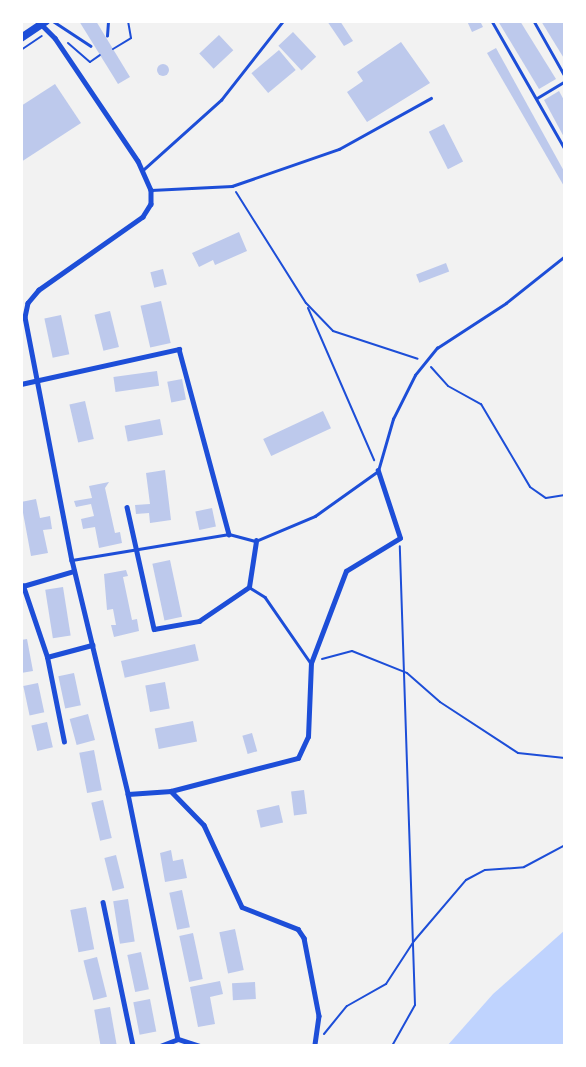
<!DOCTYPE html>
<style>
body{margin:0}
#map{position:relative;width:586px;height:1067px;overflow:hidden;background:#f2f2f2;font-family:"Fira Sans",sans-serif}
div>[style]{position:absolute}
.water>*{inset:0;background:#bfd3fe}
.building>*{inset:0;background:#bdc9ec;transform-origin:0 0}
.round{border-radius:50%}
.path>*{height:2px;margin:-1px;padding:0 1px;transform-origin:1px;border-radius:1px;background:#1d4ed8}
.service>*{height:2.5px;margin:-1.25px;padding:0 1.25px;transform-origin:1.25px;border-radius:1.25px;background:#1d4ed8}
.minor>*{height:4.5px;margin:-2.25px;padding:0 2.25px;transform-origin:2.25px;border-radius:2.25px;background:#1d4ed8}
.primary>*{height:8px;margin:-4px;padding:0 4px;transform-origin:4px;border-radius:4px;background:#1d4ed8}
span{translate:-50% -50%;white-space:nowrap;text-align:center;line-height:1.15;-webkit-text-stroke:7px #fff;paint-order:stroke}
.frame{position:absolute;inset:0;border:23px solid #fff;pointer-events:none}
</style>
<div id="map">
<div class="water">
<div style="clip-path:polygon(565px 930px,565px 1046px,447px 1046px,493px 994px)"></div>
</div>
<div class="building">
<div style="clip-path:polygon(79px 21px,96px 21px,130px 77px,118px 84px)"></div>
<div style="clip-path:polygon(327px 21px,340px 21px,353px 41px,344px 46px)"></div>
<div style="clip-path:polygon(467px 21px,480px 21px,483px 27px,472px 32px)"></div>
<div style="clip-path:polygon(498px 21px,520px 21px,556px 79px,539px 89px)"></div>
<div style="clip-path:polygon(541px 21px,565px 23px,565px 60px)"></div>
<div style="left:293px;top:32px;width:34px;height:20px;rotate:47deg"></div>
<div style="left:219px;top:35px;width:21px;height:27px;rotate:47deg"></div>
<div style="clip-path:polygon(401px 42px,430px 83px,367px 122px,347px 92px,363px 81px,357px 72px)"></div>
<div style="clip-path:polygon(496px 48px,565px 173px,565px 188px,487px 53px)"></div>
<div style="left:279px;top:50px;width:26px;height:36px;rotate:50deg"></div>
<div class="round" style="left:157px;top:64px;width:12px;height:12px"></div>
<div style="clip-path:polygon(55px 84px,81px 123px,21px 162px,21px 106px)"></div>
<div style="clip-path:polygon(559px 91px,565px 102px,565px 139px,544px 100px)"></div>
<div style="left:444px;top:124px;width:42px;height:17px;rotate:63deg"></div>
<div style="clip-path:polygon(239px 232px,247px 251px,215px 265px,213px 260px,199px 267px,192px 253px)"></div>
<div style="left:446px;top:263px;width:9px;height:32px;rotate:69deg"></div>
<div style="left:163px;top:269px;width:16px;height:13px;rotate:76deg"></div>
<div style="left:161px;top:301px;width:43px;height:21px;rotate:77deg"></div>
<div style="left:110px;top:311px;width:37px;height:16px;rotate:76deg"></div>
<div style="left:61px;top:315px;width:40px;height:17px;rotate:78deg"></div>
<div style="left:157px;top:371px;width:15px;height:44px;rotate:82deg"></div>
<div style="left:182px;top:379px;width:21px;height:15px;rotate:79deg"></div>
<div style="left:85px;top:401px;width:39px;height:16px;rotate:77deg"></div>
<div style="left:323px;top:411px;width:19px;height:66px;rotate:65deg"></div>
<div style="left:160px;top:419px;width:16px;height:36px;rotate:79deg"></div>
<div style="clip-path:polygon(165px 470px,171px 520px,150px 523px,149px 513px,136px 514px,135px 505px,150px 504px,146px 473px)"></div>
<div style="clip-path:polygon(109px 482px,105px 488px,115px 533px,120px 532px,122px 543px,99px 548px,95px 527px,83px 529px,81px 519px,94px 516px,91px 504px,76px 507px,74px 501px,92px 498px,89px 486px)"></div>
<div style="clip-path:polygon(36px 499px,40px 518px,50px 516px,52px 529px,43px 530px,48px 553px,31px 556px,21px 502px)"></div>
<div style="left:212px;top:508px;width:19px;height:17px;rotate:78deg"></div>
<div style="left:170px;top:560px;width:58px;height:18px;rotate:78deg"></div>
<div style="clip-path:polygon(126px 570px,128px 576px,123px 577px,132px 620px,137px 619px,139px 631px,114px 637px,111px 625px,116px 625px,113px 609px,107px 610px,104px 574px)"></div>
<div style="left:63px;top:587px;width:49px;height:18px;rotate:81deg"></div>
<div style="clip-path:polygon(27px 639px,33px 671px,21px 673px,21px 640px)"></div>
<div style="left:195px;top:644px;width:17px;height:76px;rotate:77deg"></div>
<div style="left:74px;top:673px;width:33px;height:16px;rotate:78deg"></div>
<div style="left:165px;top:682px;width:27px;height:20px;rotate:80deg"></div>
<div style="left:38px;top:683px;width:30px;height:15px;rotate:78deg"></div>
<div style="left:88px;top:714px;width:27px;height:19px;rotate:75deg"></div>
<div style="left:193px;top:721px;width:21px;height:39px;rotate:79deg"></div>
<div style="left:47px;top:722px;width:26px;height:16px;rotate:77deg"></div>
<div style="left:252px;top:733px;width:19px;height:10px;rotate:74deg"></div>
<div style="left:94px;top:750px;width:41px;height:15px;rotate:79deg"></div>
<div style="left:304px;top:790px;width:24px;height:13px;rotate:83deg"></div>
<div style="left:103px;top:800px;width:39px;height:12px;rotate:77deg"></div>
<div style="left:279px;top:805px;width:18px;height:23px;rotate:77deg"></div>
<div style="clip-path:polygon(171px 850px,173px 861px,183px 859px,187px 878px,165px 882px,160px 853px)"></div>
<div style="left:116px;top:855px;width:34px;height:12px;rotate:76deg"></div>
<div style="left:182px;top:890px;width:38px;height:13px;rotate:78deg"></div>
<div style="left:128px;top:899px;width:43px;height:15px;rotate:81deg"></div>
<div style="left:86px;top:907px;width:43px;height:16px;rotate:79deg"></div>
<div style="left:235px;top:929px;width:42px;height:16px;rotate:78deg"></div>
<div style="left:193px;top:933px;width:47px;height:14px;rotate:78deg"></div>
<div style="left:141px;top:952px;width:38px;height:14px;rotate:78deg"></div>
<div style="left:97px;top:957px;width:41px;height:14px;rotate:76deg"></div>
<div style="clip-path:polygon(220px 981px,223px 994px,210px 997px,215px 1024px,198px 1027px,190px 987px)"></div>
<div style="left:255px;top:982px;width:17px;height:23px;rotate:87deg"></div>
<div style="left:150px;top:999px;width:33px;height:17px;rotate:79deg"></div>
<div style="left:110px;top:1007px;width:40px;height:16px;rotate:80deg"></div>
</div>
<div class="path">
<div style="left:68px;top:43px;width:29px;rotate:41deg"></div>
<div style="left:90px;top:62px;width:12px;rotate:-35deg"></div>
<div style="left:113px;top:49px;width:21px;rotate:-31deg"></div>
<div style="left:131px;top:38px;width:17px;rotate:-100deg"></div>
<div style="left:21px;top:50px;width:25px;rotate:-34deg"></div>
<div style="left:236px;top:192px;width:131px;rotate:57.8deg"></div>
<div style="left:306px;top:303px;width:39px;rotate:46deg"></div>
<div style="left:333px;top:331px;width:89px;rotate:18.2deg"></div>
<div style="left:308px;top:308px;width:166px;rotate:66.5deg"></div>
<div style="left:431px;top:367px;width:25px;rotate:48deg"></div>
<div style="left:448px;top:386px;width:38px;rotate:29deg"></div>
<div style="left:481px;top:404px;width:96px;rotate:59.4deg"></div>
<div style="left:530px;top:487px;width:19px;rotate:35deg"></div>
<div style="left:546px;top:498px;width:19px;rotate:-9deg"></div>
<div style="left:322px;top:659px;width:31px;rotate:-15deg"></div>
<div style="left:352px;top:651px;width:59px;rotate:21.8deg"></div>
<div style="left:407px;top:673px;width:44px;rotate:41.3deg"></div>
<div style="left:440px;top:702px;width:93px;rotate:33.2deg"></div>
<div style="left:518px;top:753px;width:47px;rotate:6.1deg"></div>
<div style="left:324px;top:1034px;width:36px;rotate:-51deg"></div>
<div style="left:347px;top:1006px;width:45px;rotate:-29.4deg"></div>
<div style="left:386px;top:984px;width:51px;rotate:-56.9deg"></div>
<div style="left:414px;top:941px;width:80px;rotate:-49.6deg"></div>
<div style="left:466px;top:880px;width:21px;rotate:-28deg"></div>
<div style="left:485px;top:870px;width:39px;rotate:-4deg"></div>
<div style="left:524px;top:867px;width:47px;rotate:-28.2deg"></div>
<div style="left:392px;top:1046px;width:47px;rotate:-60.7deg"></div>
<div style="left:415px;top:1005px;width:459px;rotate:-91.9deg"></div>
</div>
<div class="service">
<div style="left:53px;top:21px;width:45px;rotate:33.3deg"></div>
<div style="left:492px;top:21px;width:147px;rotate:60.3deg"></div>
<div style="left:534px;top:21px;width:63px;rotate:60.6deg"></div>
<div style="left:107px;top:36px;width:15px;rotate:-86deg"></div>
<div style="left:537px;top:98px;width:33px;rotate:-31deg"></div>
<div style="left:143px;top:170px;width:105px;rotate:-41.9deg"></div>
<div style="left:221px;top:100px;width:100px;rotate:-51.9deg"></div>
<div style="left:151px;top:190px;width:81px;rotate:-2.8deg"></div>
<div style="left:232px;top:186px;width:113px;rotate:-19.1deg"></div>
<div style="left:339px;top:149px;width:105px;rotate:-29deg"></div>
<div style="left:72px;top:560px;width:159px;rotate:-9.4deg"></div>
<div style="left:229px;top:534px;width:28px;rotate:15deg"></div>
<div style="left:256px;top:541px;width:64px;rotate:-23deg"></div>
<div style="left:315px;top:516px;width:77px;rotate:-35.5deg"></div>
<div style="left:378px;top:471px;width:54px;rotate:-73.9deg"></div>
<div style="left:393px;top:419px;width:49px;rotate:-63.4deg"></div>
<div style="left:415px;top:375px;width:35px;rotate:-51deg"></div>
<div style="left:437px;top:348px;width:82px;rotate:-33.1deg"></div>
<div style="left:506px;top:303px;width:75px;rotate:-38.5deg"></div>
<div style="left:249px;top:587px;width:19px;rotate:32deg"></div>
<div style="left:265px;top:597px;width:79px;rotate:55.3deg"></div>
</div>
<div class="minor">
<div style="left:38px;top:21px;width:24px;rotate:45deg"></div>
<div style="left:55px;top:38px;width:148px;rotate:56deg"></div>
<div style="left:138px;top:161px;width:32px;rotate:66deg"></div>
<div style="left:151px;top:190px;width:14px;rotate:90deg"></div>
<div style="left:151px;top:204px;width:15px;rotate:122deg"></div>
<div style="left:143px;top:217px;width:127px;rotate:144.9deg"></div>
<div style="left:39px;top:290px;width:17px;rotate:130deg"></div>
<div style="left:28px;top:303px;width:14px;rotate:102deg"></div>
<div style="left:25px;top:317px;width:248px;rotate:79.1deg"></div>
<div style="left:72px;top:560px;width:241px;rotate:76.5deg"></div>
<div style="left:128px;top:794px;width:250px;rotate:78.5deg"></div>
<div style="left:21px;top:384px;width:162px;rotate:-12.5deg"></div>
<div style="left:179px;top:349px;width:192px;rotate:74.9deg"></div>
<div style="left:127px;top:507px;width:125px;rotate:77.5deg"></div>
<div style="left:154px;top:629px;width:46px;rotate:-10.1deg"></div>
<div style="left:199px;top:621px;width:60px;rotate:-34.2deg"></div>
<div style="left:249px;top:587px;width:47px;rotate:-81.3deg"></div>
<div style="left:47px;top:657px;width:47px;rotate:-14.9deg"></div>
<div style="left:64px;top:742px;width:87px;rotate:-101.3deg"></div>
<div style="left:47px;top:657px;width:75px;rotate:-108.7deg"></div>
<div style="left:23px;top:586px;width:53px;rotate:-16.4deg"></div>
<div style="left:171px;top:791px;width:47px;rotate:45.9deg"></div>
<div style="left:204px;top:825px;width:90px;rotate:65.1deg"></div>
<div style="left:242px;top:907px;width:60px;rotate:21.4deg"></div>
<div style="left:298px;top:929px;width:11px;rotate:56deg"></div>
<div style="left:304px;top:938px;width:79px;rotate:79.1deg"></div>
<div style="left:319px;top:1016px;width:30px;rotate:98deg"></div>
<div style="left:128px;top:794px;width:43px;rotate:-4deg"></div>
<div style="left:171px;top:791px;width:131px;rotate:-14.6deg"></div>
<div style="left:298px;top:758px;width:23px;rotate:-65deg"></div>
<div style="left:308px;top:737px;width:74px;rotate:-87.7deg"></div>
<div style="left:311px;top:663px;width:98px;rotate:-69.2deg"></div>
<div style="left:346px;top:571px;width:63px;rotate:-31.4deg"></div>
<div style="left:400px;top:538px;width:71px;rotate:-108.2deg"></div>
<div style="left:103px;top:902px;width:147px;rotate:78.2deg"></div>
<div style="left:160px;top:1046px;width:19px;rotate:-21deg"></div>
<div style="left:178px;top:1039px;width:23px;rotate:18deg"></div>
</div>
<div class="primary">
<div style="left:21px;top:38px;width:30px;rotate:-34deg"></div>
</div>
<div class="frame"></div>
</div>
